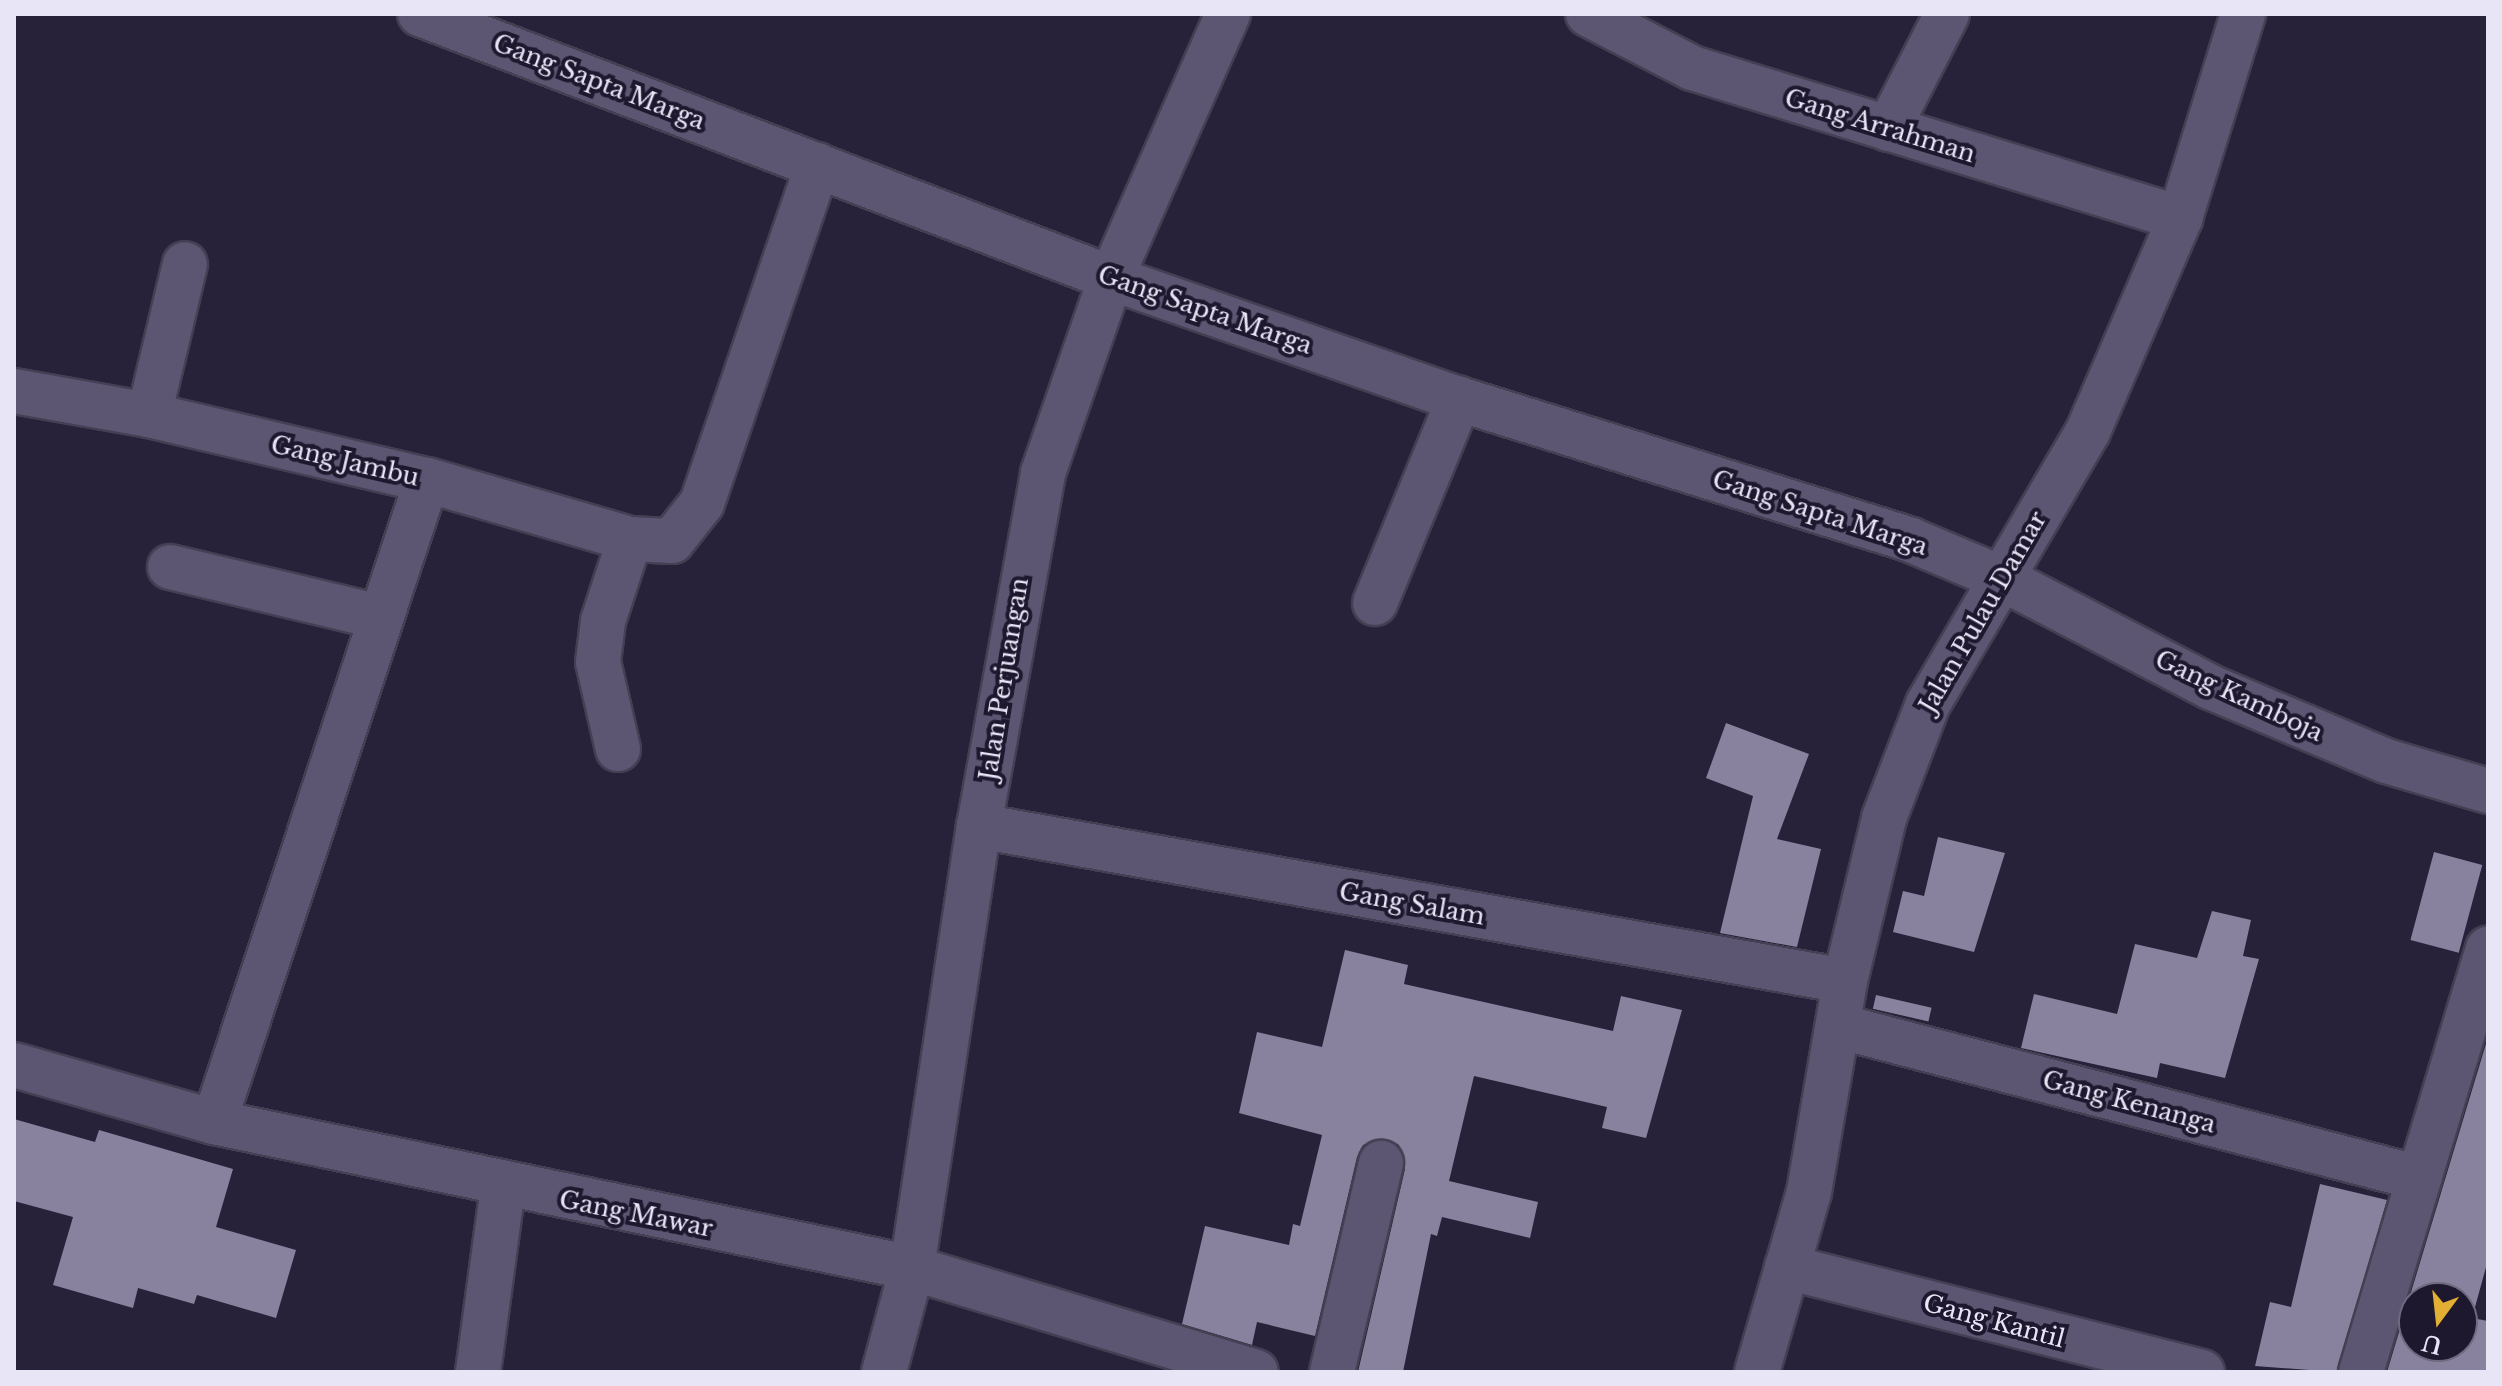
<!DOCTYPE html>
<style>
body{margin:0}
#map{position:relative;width:2502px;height:1386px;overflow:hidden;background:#27213a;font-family:"Libre Baskerville",serif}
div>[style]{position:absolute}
.building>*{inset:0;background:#88829f;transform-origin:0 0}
.roads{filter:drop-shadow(2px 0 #443f53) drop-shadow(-2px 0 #443f53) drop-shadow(0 2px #443f53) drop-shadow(0 -2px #443f53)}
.minor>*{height:44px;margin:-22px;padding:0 22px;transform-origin:22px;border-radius:22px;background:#5c5672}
span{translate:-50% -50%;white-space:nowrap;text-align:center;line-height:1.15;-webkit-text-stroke:8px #1e182f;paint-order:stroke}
.street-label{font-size:24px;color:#e8e5f6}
.frame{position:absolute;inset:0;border:16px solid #e8e5f6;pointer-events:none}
.north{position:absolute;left:2398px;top:1282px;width:80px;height:80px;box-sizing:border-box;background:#1e182f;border:2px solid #6f6a7f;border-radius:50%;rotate:195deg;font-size:22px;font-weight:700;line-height:32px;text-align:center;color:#e8e5f6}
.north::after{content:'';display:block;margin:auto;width:28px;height:36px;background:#e2ae34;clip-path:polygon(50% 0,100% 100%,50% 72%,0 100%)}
</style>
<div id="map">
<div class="building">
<div style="clip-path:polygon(1726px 723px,1809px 754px,1777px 839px,1821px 849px,1797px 947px,1720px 933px,1753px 796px,1706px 778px)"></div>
<div style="clip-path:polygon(1938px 837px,2005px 853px,1974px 952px,1893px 932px,1903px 891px,1924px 896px)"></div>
<div style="left:2434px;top:852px;width:50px;height:91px;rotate:15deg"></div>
<div style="clip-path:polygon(2212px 911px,2251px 920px,2243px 956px,2259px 959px,2225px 1078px,2160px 1063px,2157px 1078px,2021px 1048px,2034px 994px,2117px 1014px,2135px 944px,2197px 958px)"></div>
<div style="clip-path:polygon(1345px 950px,1408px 965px,1404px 984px,1613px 1031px,1621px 996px,1682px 1010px,1646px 1138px,1602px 1128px,1607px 1107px,1474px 1076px,1449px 1181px,1538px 1202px,1530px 1238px,1442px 1217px,1437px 1236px,1431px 1234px,1403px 1372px,1358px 1372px,1405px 1169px,1399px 1145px,1386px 1139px,1363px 1145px,1357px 1157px,1315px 1336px,1257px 1322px,1252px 1345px,1182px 1324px,1205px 1226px,1289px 1245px,1293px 1224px,1300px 1226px,1322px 1135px,1239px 1113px,1257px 1032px,1322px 1047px)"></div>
<div style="left:1876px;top:995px;width:57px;height:14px;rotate:13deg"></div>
<div style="clip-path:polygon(evenodd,2488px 1037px,2488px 1260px,2472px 1318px,2488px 1321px,2488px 1372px,2387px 1372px,2488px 1037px,2414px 1298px,2462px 1298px,2462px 1346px,2414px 1346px,2414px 1298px)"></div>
<div style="clip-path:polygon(14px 1119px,95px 1142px,99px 1130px,233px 1169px,216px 1227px,296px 1250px,276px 1318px,197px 1295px,194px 1304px,138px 1288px,133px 1308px,53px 1285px,73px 1217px,14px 1201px)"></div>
<div style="clip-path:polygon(2320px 1184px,2387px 1200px,2337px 1372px,2255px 1366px,2270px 1302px,2291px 1307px)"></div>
</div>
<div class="roads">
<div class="minor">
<div style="left:420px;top:14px;width:740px;rotate:20.91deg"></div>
<div style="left:1111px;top:278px;width:368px;rotate:19.2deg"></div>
<div style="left:1459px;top:399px;width:473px;rotate:17.3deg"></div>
<div style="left:1911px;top:540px;width:98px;rotate:22.9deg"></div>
<div style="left:2001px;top:578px;width:236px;rotate:27.5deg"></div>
<div style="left:2210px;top:687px;width:191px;rotate:22.8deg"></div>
<div style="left:2386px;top:761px;width:106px;rotate:16.4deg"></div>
<div style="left:1588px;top:14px;width:117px;rotate:27.4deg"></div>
<div style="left:1692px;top:68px;width:511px;rotate:17.09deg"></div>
<div style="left:1888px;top:129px;width:129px;rotate:-62.8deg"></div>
<div style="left:14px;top:391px;width:137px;rotate:10.1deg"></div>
<div style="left:149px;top:415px;width:285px;rotate:13.2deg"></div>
<div style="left:427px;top:480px;width:211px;rotate:16.2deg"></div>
<div style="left:630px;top:539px;width:42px;rotate:2.7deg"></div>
<div style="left:672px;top:541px;width:48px;rotate:-51.7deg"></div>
<div style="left:702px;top:503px;width:357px;rotate:-71.1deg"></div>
<div style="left:149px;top:415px;width:155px;rotate:-76.6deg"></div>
<div style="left:170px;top:567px;width:216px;rotate:13.4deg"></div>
<div style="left:1375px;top:603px;width:221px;rotate:-67.6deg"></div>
<div style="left:618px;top:749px;width:89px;rotate:-102.9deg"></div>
<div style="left:598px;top:662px;width:41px;rotate:-83deg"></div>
<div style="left:603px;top:621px;width:86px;rotate:-71.8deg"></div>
<div style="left:979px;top:826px;width:880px;rotate:10.15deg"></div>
<div style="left:1838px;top:1026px;width:601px;rotate:14.66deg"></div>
<div style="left:14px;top:1065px;width:208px;rotate:15.9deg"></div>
<div style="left:214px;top:1122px;width:713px;rotate:11.81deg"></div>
<div style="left:912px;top:1268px;width:359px;rotate:16.8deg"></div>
<div style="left:214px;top:1122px;width:676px;rotate:-71.65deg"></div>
<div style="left:1787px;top:1267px;width:428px;rotate:14.2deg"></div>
<div style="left:478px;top:1372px;width:187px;rotate:-82.3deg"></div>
<div style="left:884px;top:1372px;width:108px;rotate:-74.9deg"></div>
<div style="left:912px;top:1268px;width:447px;rotate:-81.4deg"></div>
<div style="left:979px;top:826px;width:359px;rotate:-79.7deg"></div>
<div style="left:1043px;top:473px;width:207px;rotate:-70.8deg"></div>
<div style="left:1111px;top:278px;width:289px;rotate:-66.1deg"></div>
<div style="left:1332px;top:1372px;width:215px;rotate:-76.8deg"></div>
<div style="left:1757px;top:1372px;width:187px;rotate:-73.9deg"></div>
<div style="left:1809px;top:1192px;width:214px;rotate:-80.3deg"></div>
<div style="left:1845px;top:981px;width:168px;rotate:-76.5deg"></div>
<div style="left:1884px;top:818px;width:122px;rotate:-68.9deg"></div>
<div style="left:1928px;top:704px;width:316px;rotate:-59.6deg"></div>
<div style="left:2088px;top:431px;width:232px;rotate:-66.6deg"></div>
<div style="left:2180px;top:218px;width:214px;rotate:-72.8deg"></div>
<div style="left:2361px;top:1372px;width:442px;rotate:-73.3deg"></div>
</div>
</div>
<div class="street-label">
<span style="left:599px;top:82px;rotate:21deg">Gang Sapta Marga</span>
<span style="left:1880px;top:126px;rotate:17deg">Gang Arrahman</span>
<span style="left:1205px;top:310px;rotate:19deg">Gang Sapta Marga</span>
<span style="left:345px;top:461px;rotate:13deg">Gang Jambu</span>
<span style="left:1820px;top:513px;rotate:18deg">Gang Sapta Marga</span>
<span style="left:1983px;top:612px;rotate:-60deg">Jalan Pulau Damar</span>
<span style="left:1004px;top:679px;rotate:-81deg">Jalan Perjuangan</span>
<span style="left:2239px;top:696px;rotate:25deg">Gang Kamboja</span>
<span style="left:1412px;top:904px;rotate:10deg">Gang Salam</span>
<span style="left:2129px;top:1102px;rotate:15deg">Gang Kenanga</span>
<span style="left:636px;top:1214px;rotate:11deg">Gang Mawar</span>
<span style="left:1994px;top:1321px;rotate:15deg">Gang Kantil</span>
</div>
<div class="frame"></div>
<div class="north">U</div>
</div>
